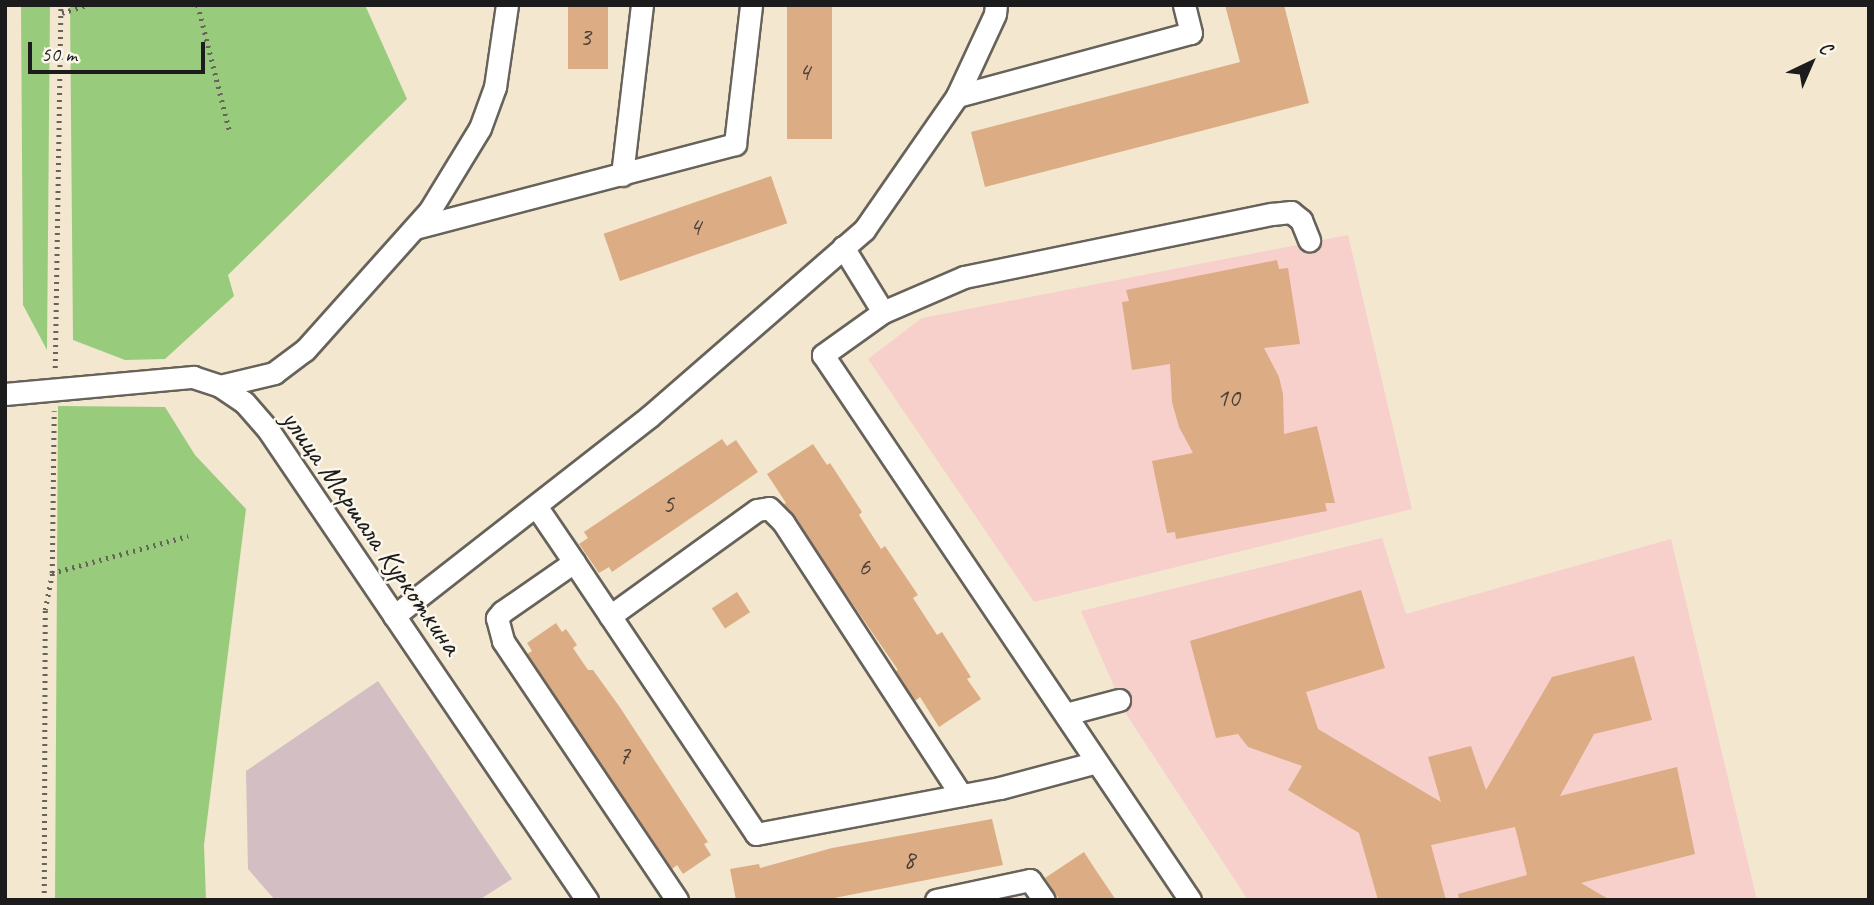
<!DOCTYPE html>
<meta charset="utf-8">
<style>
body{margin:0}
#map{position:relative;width:1874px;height:905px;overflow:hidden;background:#f3e7cf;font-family:Caveat,sans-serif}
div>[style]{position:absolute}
.built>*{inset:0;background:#f7d0cc}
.industrial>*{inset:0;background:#d2bec3}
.green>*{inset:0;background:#98cc7c}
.building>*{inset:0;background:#dcac85;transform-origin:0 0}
.path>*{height:4.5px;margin-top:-2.25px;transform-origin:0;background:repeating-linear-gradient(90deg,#67635b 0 2px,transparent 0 7px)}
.roads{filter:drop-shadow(2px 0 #67635b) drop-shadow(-2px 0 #67635b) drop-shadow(0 2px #67635b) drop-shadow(0 -2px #67635b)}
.minor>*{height:21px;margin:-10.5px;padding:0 10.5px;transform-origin:10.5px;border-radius:10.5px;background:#fff}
span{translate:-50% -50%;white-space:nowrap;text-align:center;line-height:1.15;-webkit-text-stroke:5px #fbf7ec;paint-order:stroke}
.number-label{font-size:26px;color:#4c4036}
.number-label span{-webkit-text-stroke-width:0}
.street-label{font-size:30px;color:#1c1c1c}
.frame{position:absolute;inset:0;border:7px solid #1c1c1c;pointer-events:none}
.north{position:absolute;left:1776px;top:28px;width:70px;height:70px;-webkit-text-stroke:5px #fbf7ec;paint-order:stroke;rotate:44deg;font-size:19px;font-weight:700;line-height:28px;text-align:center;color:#1c1c1c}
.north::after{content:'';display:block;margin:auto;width:24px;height:32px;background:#1c1c1c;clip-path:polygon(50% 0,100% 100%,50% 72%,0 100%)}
.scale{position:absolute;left:28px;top:42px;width:177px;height:32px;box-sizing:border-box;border:4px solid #1c1c1c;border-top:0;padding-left:9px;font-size:21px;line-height:24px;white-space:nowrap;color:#1c1c1c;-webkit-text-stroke:5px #fbf7ec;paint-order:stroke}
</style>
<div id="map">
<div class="built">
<div style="clip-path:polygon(1348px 235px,1412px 509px,1034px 602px,868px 359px,922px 318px)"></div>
<div style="clip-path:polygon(1382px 538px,1406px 614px,1671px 539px,1757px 900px,1248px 900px,1126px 714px,1081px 611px)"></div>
</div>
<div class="industrial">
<div style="clip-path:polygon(378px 681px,512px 879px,479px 900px,275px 900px,248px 869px,246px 771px)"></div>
</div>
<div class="green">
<div style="clip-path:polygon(21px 5px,50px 5px,47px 350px,23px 305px)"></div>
<div style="clip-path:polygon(70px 5px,365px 5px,407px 99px,228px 275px,234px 296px,165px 359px,125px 360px,73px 340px)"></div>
<div style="clip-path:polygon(58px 406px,165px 407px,195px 455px,246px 509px,204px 845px,206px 900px,55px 900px)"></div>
</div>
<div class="building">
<div style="left:568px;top:5px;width:40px;height:64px"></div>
<div style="left:787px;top:5px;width:45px;height:134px"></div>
<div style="clip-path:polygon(1225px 5px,1284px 5px,1309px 103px,985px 187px,971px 132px,1240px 62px)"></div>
<div style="left:771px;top:176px;width:50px;height:177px;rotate:71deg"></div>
<div style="clip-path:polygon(1277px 260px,1279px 269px,1288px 268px,1300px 344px,1264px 348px,1279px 377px,1283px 394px,1284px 434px,1317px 426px,1335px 503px,1325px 503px,1327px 511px,1176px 539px,1175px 532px,1167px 533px,1152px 461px,1193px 453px,1179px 427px,1172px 402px,1170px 364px,1132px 370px,1122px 302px,1129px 301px,1126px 290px)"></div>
<div style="clip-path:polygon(722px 439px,727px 446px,736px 440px,758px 472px,612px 572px,609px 567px,599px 573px,579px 544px,588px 538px,584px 532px)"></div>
<div style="clip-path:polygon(813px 444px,827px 465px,830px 463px,862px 512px,859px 515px,881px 549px,885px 546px,918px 595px,913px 598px,937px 635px,942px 632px,971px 677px,967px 679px,981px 699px,939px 727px,920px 697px,915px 701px,896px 671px,898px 670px,784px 504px,786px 503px,767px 474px)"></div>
<div style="clip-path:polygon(1361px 590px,1385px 668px,1306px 692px,1318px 729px,1441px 802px,1428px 757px,1471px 746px,1486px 790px,1552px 677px,1634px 656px,1652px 720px,1594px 734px,1560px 796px,1677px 767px,1695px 854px,1581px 883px,1610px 900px,1459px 900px,1458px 894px,1527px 875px,1515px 827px,1431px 845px,1446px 900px,1378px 900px,1359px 833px,1288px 790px,1302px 766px,1248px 747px,1238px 734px,1216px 738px,1190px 641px)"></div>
<div style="left:737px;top:592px;width:24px;height:30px;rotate:57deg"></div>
<div style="clip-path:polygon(556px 623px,562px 632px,566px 629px,577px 645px,573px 648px,588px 670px,593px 670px,619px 706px,708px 842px,704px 844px,711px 855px,683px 874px,677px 865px,672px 869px,527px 654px,532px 651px,527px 643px)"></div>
<div style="clip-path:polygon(992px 819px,1003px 865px,824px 900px,736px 900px,730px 869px,759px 864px,760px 868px,832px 848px)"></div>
<div style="clip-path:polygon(1084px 852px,1095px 869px,1116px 900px,1060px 900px,1045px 878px)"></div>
</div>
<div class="path">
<div style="left:198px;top:5px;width:131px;rotate:75.9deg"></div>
<div style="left:62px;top:13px;width:26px;rotate:-18deg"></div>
<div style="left:55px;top:368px;width:363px;rotate:-89.1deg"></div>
<div style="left:52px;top:573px;width:141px;rotate:-15.2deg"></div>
<div style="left:44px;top:900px;width:290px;rotate:-89.8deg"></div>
<div style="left:45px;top:610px;width:38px;rotate:-79deg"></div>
<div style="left:52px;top:573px;width:162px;rotate:-89.3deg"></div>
</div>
<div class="roads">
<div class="minor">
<div style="left:957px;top:96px;width:242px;rotate:-15.1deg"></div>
<div style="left:1191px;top:33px;width:29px;rotate:-104deg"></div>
<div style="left:622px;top:175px;width:171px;rotate:-83.3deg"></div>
<div style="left:415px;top:228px;width:331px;rotate:-14.7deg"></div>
<div style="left:735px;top:144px;width:140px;rotate:-83.4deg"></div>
<div style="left:843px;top:247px;width:76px;rotate:58.4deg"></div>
<div style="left:883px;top:312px;width:74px;rotate:144.4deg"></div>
<div style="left:823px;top:355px;width:657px;rotate:56.04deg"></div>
<div style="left:883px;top:312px;width:88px;rotate:-23.4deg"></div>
<div style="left:964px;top:277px;width:314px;rotate:-11.6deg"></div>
<div style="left:1272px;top:214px;width:19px;rotate:-6deg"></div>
<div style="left:1291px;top:212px;width:13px;rotate:39deg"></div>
<div style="left:1301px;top:220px;width:22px;rotate:68deg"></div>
<div style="left:220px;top:386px;width:56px;rotate:-13.5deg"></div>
<div style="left:274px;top:373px;width:39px;rotate:-37deg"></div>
<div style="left:305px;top:350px;width:188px;rotate:-48.2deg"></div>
<div style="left:430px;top:210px;width:96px;rotate:-58.6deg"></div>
<div style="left:480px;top:128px;width:44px;rotate:-69.9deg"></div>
<div style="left:495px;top:87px;width:83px;rotate:-81.7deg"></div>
<div style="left:5px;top:394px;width:189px;rotate:-5.2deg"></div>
<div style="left:193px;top:377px;width:28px;rotate:18deg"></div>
<div style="left:220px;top:386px;width:29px;rotate:34deg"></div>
<div style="left:244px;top:402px;width:38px;rotate:49deg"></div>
<div style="left:269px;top:431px;width:567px;rotate:55.86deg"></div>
<div style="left:536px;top:506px;width:68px;rotate:55.8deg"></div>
<div style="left:574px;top:562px;width:88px;rotate:145.2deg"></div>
<div style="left:502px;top:612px;width:8px;rotate:130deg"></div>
<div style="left:497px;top:618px;width:24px;rotate:75deg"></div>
<div style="left:503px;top:641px;width:312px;rotate:56.1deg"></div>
<div style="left:574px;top:562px;width:327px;rotate:56.2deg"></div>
<div style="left:756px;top:834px;width:248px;rotate:-10.7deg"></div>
<div style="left:1000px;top:788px;width:100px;rotate:-15deg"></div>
<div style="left:394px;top:616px;width:325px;rotate:-38deg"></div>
<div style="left:650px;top:416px;width:284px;rotate:-41deg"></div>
<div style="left:864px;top:230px;width:163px;rotate:-55.2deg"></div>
<div style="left:957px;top:96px;width:90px;rotate:-65.1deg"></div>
<div style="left:995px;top:14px;width:9px;rotate:-84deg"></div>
<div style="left:610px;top:616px;width:181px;rotate:-35.8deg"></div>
<div style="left:757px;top:510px;width:12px;rotate:-9deg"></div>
<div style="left:769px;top:508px;width:20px;rotate:45deg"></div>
<div style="left:783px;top:522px;width:326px;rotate:56.9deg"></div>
<div style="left:1066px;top:714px;width:55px;rotate:-14.8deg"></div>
<div style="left:936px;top:900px;width:96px;rotate:-12deg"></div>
<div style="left:1030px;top:880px;width:24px;rotate:55deg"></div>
</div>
</div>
<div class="number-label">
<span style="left:585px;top:37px">3</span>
<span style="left:804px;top:72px">4</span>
<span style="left:695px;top:227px">4</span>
<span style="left:1228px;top:398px">10</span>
<span style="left:668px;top:504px">5</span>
<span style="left:864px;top:567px">6</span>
<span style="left:624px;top:756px">7</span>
<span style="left:909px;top:860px">8</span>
</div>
<div class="street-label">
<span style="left:372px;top:532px;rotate:55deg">улица Маршала Куркоткина</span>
</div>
<div class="frame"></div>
<div class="north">С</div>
<div class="scale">50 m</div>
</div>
